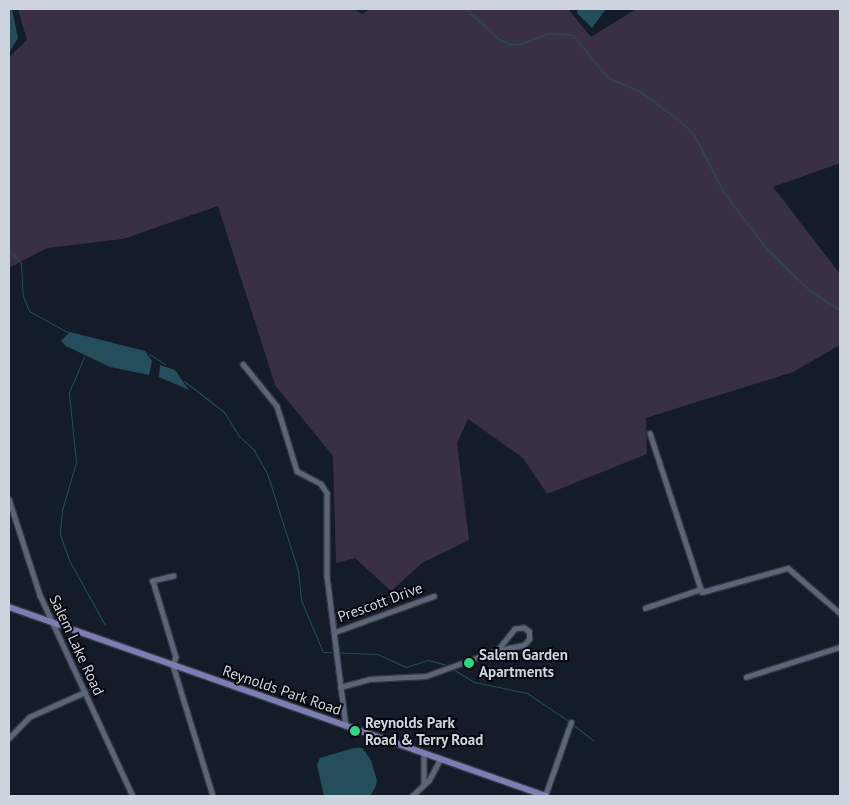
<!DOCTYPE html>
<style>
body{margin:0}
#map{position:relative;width:849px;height:805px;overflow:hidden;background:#141c2a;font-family:"PT Sans",sans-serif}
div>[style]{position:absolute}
.green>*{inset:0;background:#393046}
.water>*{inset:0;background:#244e5b}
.stream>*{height:1px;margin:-0.5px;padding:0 0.5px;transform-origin:0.5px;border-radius:0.5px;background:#244e5b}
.roads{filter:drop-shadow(1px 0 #333743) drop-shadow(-1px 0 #333743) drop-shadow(0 1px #333743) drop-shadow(0 -1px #333743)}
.minor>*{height:4.5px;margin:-2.25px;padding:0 2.25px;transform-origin:2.25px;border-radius:2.25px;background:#5b6577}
.major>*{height:5.5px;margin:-2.75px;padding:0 2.75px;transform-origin:2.75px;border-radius:2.75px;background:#7a7eb2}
.dots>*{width:14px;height:14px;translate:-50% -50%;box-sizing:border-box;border:2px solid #04060c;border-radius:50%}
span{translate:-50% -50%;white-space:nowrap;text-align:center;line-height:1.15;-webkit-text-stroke:4px #04060c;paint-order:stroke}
.street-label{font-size:15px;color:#ced4de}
.poi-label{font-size:15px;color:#ced4de;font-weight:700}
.left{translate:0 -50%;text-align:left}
.frame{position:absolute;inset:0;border:10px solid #ced4de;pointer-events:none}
</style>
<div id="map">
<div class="green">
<div style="clip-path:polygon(18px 9px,354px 9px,362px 14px,370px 9px,568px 9px,591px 37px,636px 9px,840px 9px,840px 163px,773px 187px,840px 274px,840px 345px,793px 372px,646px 418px,647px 454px,547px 494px,523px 458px,468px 419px,457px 443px,469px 540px,422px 563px,391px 591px,355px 558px,336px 563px,333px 456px,275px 385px,218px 206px,123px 239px,47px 248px,9px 268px,9px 57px,27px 40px)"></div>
</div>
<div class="water">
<div style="clip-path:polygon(9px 9px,12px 9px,18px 38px,9px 53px)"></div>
<div style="clip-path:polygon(578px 9px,606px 9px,592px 28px,577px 13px)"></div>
<div style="clip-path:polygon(70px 332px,145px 351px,152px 361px,149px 375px,110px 367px,66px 346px,61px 341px)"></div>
<div style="clip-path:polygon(160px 365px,175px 370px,189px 390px,159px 377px)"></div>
<div style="clip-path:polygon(354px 748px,362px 748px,371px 760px,377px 781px,375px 788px,370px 796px,324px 796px,317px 765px,320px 758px)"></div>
</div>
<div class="stream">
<div style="left:466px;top:9px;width:45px;rotate:42.3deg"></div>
<div style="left:499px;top:39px;width:11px;rotate:27deg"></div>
<div style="left:509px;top:44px;width:11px"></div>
<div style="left:520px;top:44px;width:31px;rotate:-21deg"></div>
<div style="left:549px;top:33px;width:24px;rotate:5deg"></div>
<div style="left:573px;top:35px;width:54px;rotate:51deg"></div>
<div style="left:607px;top:77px;width:37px;rotate:24deg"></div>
<div style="left:641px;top:92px;width:49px;rotate:36.6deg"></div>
<div style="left:680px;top:121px;width:20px;rotate:45deg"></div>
<div style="left:694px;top:135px;width:65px;rotate:62.7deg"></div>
<div style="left:724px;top:193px;width:71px;rotate:52.5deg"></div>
<div style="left:767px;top:249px;width:60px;rotate:44.3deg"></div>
<div style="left:810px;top:291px;width:36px;rotate:32deg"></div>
<div style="left:9px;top:250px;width:18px;rotate:47deg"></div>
<div style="left:21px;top:263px;width:33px;rotate:87deg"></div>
<div style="left:23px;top:296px;width:16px;rotate:68deg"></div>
<div style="left:29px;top:311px;width:46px;rotate:28.8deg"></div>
<div style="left:149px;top:354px;width:19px;rotate:32deg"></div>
<div style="left:84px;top:357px;width:39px;rotate:113deg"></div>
<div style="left:69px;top:393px;width:69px;rotate:84.2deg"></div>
<div style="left:76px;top:462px;width:50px;rotate:106.3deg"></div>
<div style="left:62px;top:510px;width:24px;rotate:95deg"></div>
<div style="left:60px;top:534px;width:28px;rotate:71deg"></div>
<div style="left:69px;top:560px;width:74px;rotate:61deg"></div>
<div style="left:184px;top:381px;width:51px;rotate:37.8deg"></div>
<div style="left:224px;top:412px;width:28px;rotate:58deg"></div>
<div style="left:239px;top:436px;width:21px;rotate:43deg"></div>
<div style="left:254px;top:450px;width:26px;rotate:61deg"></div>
<div style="left:267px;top:473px;width:103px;rotate:72.4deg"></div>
<div style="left:298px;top:571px;width:29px;rotate:84deg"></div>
<div style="left:301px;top:600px;width:56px;rotate:67.1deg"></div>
<div style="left:323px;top:652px;width:54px;rotate:2.1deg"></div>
<div style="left:377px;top:654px;width:32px;rotate:24deg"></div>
<div style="left:406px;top:667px;width:23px;rotate:-18deg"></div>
<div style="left:428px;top:660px;width:23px;rotate:15deg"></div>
<div style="left:453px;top:669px;width:25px;rotate:32deg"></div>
<div style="left:474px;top:682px;width:54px;rotate:11.7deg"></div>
<div style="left:527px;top:693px;width:52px;rotate:34deg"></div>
<div style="left:573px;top:725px;width:26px;rotate:37deg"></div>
</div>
<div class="roads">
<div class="minor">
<div style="left:243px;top:364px;width:54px;rotate:51deg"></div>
<div style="left:277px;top:406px;width:68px;rotate:72.9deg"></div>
<div style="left:297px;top:471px;width:27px;rotate:28deg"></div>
<div style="left:321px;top:484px;width:11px;rotate:56deg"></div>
<div style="left:327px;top:493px;width:83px;rotate:90deg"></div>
<div style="left:327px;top:576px;width:151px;rotate:82.8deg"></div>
<div style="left:650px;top:433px;width:167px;rotate:71.9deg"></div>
<div style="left:702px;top:592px;width:89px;rotate:-15.6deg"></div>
<div style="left:788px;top:568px;width:69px;rotate:40.9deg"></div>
<div style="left:9px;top:499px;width:101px;rotate:72.1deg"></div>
<div style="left:40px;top:595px;width:221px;rotate:65.2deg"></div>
<div style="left:174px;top:576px;width:22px;rotate:167deg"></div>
<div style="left:153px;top:581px;width:79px;rotate:73.2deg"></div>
<div style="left:176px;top:657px;width:9px;rotate:111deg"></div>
<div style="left:173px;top:665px;width:137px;rotate:73deg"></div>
<div style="left:645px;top:608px;width:59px;rotate:-18.7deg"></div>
<div style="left:335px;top:632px;width:105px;rotate:-20deg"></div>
<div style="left:746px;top:677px;width:99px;rotate:-17.7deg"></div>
<div style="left:340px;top:687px;width:30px;rotate:-15deg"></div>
<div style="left:369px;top:679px;width:57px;rotate:-3deg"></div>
<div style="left:426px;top:676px;width:77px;rotate:-19.9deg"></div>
<div style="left:498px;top:650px;width:26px;rotate:-11deg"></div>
<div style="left:524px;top:645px;width:8px;rotate:-50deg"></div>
<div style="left:529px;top:639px;width:7px;rotate:-90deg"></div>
<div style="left:529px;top:632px;width:6px;rotate:-141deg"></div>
<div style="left:524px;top:628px;width:9px;rotate:174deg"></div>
<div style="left:515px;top:629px;width:27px;rotate:129deg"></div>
<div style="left:9px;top:738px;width:29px;rotate:-46deg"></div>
<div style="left:29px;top:717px;width:61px;rotate:-24.1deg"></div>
<div style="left:424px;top:753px;width:31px;rotate:90deg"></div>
<div style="left:412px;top:796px;width:23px;rotate:-43deg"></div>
<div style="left:429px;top:780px;width:24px;rotate:-62deg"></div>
<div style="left:545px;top:796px;width:78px;rotate:-70.6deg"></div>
</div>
<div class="major">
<div style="left:9px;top:607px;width:569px;rotate:19.39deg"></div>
</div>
</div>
<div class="dots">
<div style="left:469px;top:663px;background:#2ad885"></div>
<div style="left:355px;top:731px;background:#2ad885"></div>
</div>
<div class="street-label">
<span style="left:380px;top:602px;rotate:-20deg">Prescott Drive</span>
<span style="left:77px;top:645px;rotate:65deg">Salem Lake Road</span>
<span style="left:282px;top:690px;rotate:19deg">Reynolds Park Road</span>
</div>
<div class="poi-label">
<span class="left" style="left:479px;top:663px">Salem Garden<br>Apartments</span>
<span class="left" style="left:365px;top:731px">Reynolds Park<br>Road &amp; Terry Road</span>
</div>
<div class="frame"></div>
</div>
